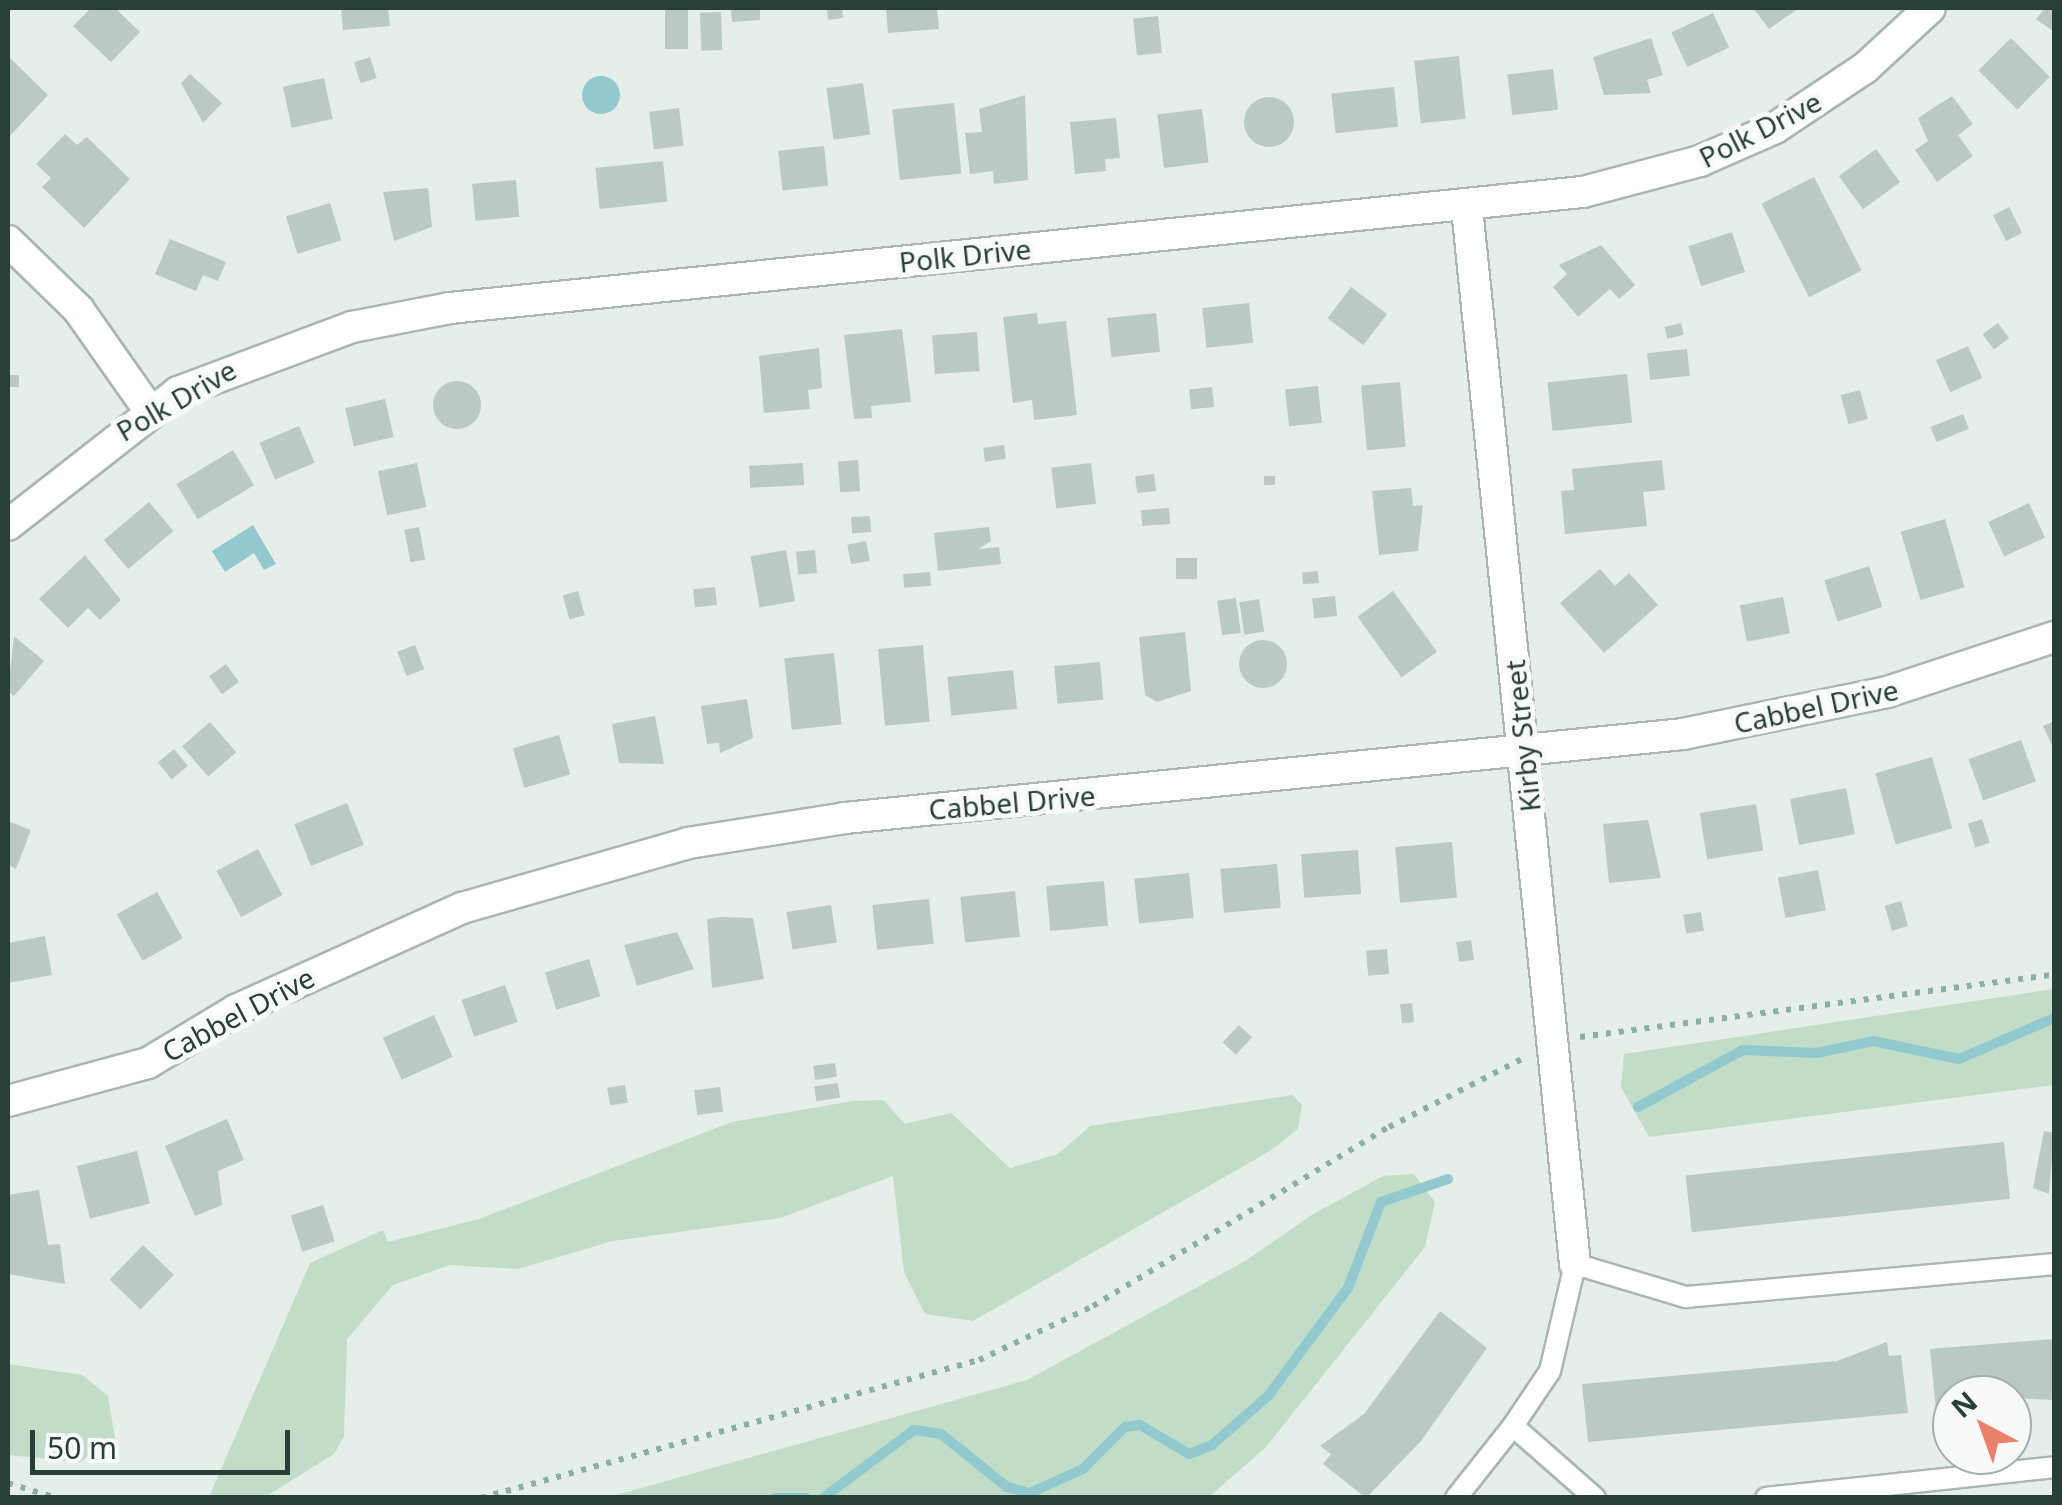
<!DOCTYPE html>
<style>
body{margin:0}
#map{position:relative;width:2062px;height:1505px;overflow:hidden;background:#e6eeea;font-family:"Noto Sans",sans-serif}
div>[style]{position:absolute}
.green>*{inset:0;background:#c1ddc7}
.water>*{inset:0;background:#92c9cf}
.round{border-radius:50%}
.stream>*{height:10px;margin:-5px;padding:0 5px;transform-origin:5px;border-radius:5px;background:#92c9cf}
.building>*{inset:0;background:#bbc9c3;transform-origin:0 0}
.path>*{height:6px;margin-top:-3px;transform-origin:0;background:repeating-linear-gradient(90deg,#89b0a1 0 5px,transparent 0 13px)}
.roads{filter:drop-shadow(2px 0 #a9b6b1) drop-shadow(-2px 0 #a9b6b1) drop-shadow(0 2px #a9b6b1) drop-shadow(0 -2px #a9b6b1)}
.lane>*{height:20px;margin:-10px;padding:0 10px;transform-origin:10px;border-radius:10px;background:#fff}
.street>*{height:30px;margin:-15px;padding:0 15px;transform-origin:15px;border-radius:15px;background:#fff}
span{translate:-50% -50%;white-space:nowrap;text-align:center;line-height:1.15;-webkit-text-stroke:10px #f7faf8;paint-order:stroke}
.street-label{font-size:28px;color:#263f37}
.frame{position:absolute;inset:0;border:10px solid #263f37;pointer-events:none}
.north{position:absolute;left:1932px;top:1375px;width:100px;height:100px;box-sizing:border-box;background:#f7faf8;border:2px solid #a3afab;border-radius:50%;rotate:319deg;font-size:28px;font-weight:700;line-height:40px;text-align:center;color:#263f37}
.north::after{content:'';display:block;margin:auto;width:35px;height:45px;background:#ea8168;clip-path:polygon(50% 0,100% 100%,50% 72%,0 100%)}
.scale{position:absolute;left:30px;top:1430px;width:260px;height:45px;box-sizing:border-box;border:5px solid #263f37;border-top:0;padding-left:12px;font-size:30px;line-height:35px;white-space:nowrap;color:#263f37;-webkit-text-stroke:8px #f7faf8;paint-order:stroke}
</style>
<div id="map">
<div class="green">
<div style="clip-path:polygon(2054px 989px,2054px 1085px,1649px 1137px,1621px 1087px,1624px 1054px)"></div>
<div style="clip-path:polygon(1292px 1095px,1302px 1105px,1298px 1129px,1270px 1151px,973px 1321px,925px 1314px,904px 1272px,893px 1176px,780px 1218px,613px 1241px,518px 1269px,450px 1265px,393px 1285px,347px 1339px,344px 1436px,334px 1454px,265px 1497px,209px 1497px,310px 1263px,383px 1230px,388px 1242px,479px 1219px,732px 1122px,853px 1101px,883px 1100px,905px 1124px,951px 1113px,1010px 1168px,1058px 1154px,1090px 1126px)"></div>
<div style="clip-path:polygon(1414px 1174px,1435px 1202px,1425px 1247px,1266px 1447px,1209px 1497px,609px 1497px,1027px 1380px,1247px 1260px,1313px 1214px,1383px 1176px)"></div>
<div style="clip-path:polygon(8px 1364px,82px 1375px,108px 1396px,115px 1438px,80px 1462px,8px 1455px)"></div>
</div>
<div class="water">
<div class="round" style="left:582px;top:76px;width:38px;height:38px"></div>
<div style="clip-path:polygon(253px 525px,276px 564px,264px 570px,254px 553px,225px 572px,212px 551px)"></div>
</div>
<div class="stream">
<div style="left:1638px;top:1107px;width:119px;rotate:-28.5deg"></div>
<div style="left:1743px;top:1050px;width:74px;rotate:2.3deg"></div>
<div style="left:1817px;top:1053px;width:57px;rotate:-12.1deg"></div>
<div style="left:1873px;top:1041px;width:88px;rotate:11.8deg"></div>
<div style="left:1959px;top:1059px;width:103px;rotate:-23.3deg"></div>
<div style="left:775px;top:1498px;width:31px"></div>
<div style="left:823px;top:1498px;width:114px;rotate:-36.8deg"></div>
<div style="left:914px;top:1430px;width:27px;rotate:8deg"></div>
<div style="left:941px;top:1434px;width:85px;rotate:38.8deg"></div>
<div style="left:1007px;top:1487px;width:24px;rotate:15deg"></div>
<div style="left:1030px;top:1493px;width:58px;rotate:-24.4deg"></div>
<div style="left:1083px;top:1469px;width:59px;rotate:-45deg"></div>
<div style="left:1125px;top:1427px;width:15px;rotate:-8deg"></div>
<div style="left:1140px;top:1425px;width:57px;rotate:30.6deg"></div>
<div style="left:1189px;top:1454px;width:25px;rotate:-21deg"></div>
<div style="left:1212px;top:1445px;width:74px;rotate:-41.2deg"></div>
<div style="left:1268px;top:1396px;width:134px;rotate:-53.5deg"></div>
<div style="left:1348px;top:1288px;width:92px;rotate:-69deg"></div>
<div style="left:1381px;top:1202px;width:71px;rotate:-18.9deg"></div>
</div>
<div class="building">
<div style="clip-path:polygon(91px 8px,115px 8px,140px 32px,111px 62px,73px 26px)"></div>
<div style="clip-path:polygon(341px 8px,388px 8px,390px 26px,343px 30px)"></div>
<div style="left:665px;top:8px;width:23px;height:41px"></div>
<div style="clip-path:polygon(731px 8px,760px 8px,760px 20px,732px 22px)"></div>
<div style="clip-path:polygon(827px 8px,842px 8px,843px 18px,828px 20px)"></div>
<div style="clip-path:polygon(886px 8px,937px 8px,939px 29px,888px 33px)"></div>
<div style="clip-path:polygon(1753px 8px,1799px 8px,1769px 29px)"></div>
<div style="clip-path:polygon(2045px 8px,2054px 8px,2054px 32px,2036px 19px)"></div>
<div style="left:721px;top:12px;width:38px;height:21px;rotate:88deg"></div>
<div style="left:1713px;top:13px;width:38px;height:46px;rotate:65deg"></div>
<div style="left:1158px;top:16px;width:37px;height:25px;rotate:84deg"></div>
<div style="clip-path:polygon(1651px 38px,1663px 75px,1647px 80px,1651px 93px,1604px 95px,1593px 57px)"></div>
<div style="left:2011px;top:38px;width:55px;height:46px;rotate:45deg"></div>
<div style="clip-path:polygon(8px 56px,48px 95px,8px 138px)"></div>
<div style="left:1459px;top:56px;width:63px;height:45px;rotate:84deg"></div>
<div style="left:370px;top:57px;width:22px;height:17px;rotate:72deg"></div>
<div style="left:1553px;top:69px;width:41px;height:46px;rotate:83deg"></div>
<div style="clip-path:polygon(190px 74px,222px 103px,203px 123px,181px 83px)"></div>
<div style="left:324px;top:78px;width:42px;height:42px;rotate:78deg"></div>
<div style="left:863px;top:83px;width:52px;height:37px;rotate:82deg"></div>
<div style="left:1394px;top:87px;width:40px;height:63px;rotate:84deg"></div>
<div style="clip-path:polygon(1025px 95px,1028px 180px,994px 184px,993px 171px,970px 174px,965px 133px,982px 132px,979px 109px)"></div>
<div style="clip-path:polygon(1952px 96px,1973px 124px,1958px 135px,1973px 156px,1937px 182px,1915px 150px,1928px 141px,1918px 118px)"></div>
<div class="round" style="left:1244px;top:97px;width:50px;height:50px"></div>
<div style="left:954px;top:103px;width:71px;height:62px;rotate:84deg"></div>
<div style="left:679px;top:108px;width:38px;height:30px;rotate:83deg"></div>
<div style="left:1202px;top:109px;width:54px;height:45px;rotate:83deg"></div>
<div style="clip-path:polygon(1116px 118px,1120px 158px,1105px 159px,1106px 171px,1075px 174px,1070px 122px)"></div>
<div style="clip-path:polygon(65px 134px,77px 145px,87px 137px,130px 179px,84px 228px,42px 187px,51px 178px,36px 164px)"></div>
<div style="left:824px;top:146px;width:40px;height:46px;rotate:84deg"></div>
<div style="left:1876px;top:149px;width:41px;height:46px;rotate:54deg"></div>
<div style="left:663px;top:161px;width:41px;height:68px;rotate:84deg"></div>
<div style="left:1814px;top:177px;width:105px;height:59px;rotate:63deg"></div>
<div style="left:516px;top:180px;width:37px;height:44px;rotate:85deg"></div>
<div style="clip-path:polygon(428px 188px,432px 227px,394px 241px,383px 192px)"></div>
<div style="left:330px;top:203px;width:39px;height:46px;rotate:73deg"></div>
<div style="left:2009px;top:207px;width:29px;height:18px;rotate:63deg"></div>
<div style="left:1732px;top:232px;width:42px;height:46px;rotate:72deg"></div>
<div style="clip-path:polygon(170px 239px,226px 262px,218px 281px,203px 275px,196px 291px,155px 274px)"></div>
<div style="clip-path:polygon(1601px 245px,1635px 285px,1619px 299px,1610px 289px,1578px 317px,1553px 287px,1567px 274px,1559px 265px)"></div>
<div style="left:1351px;top:287px;width:45px;height:39px;rotate:37deg"></div>
<div style="left:1249px;top:303px;width:40px;height:47px;rotate:84deg"></div>
<div style="clip-path:polygon(1037px 313px,1038px 324px,1066px 321px,1077px 415px,1034px 420px,1032px 400px,1013px 403px,1003px 317px)"></div>
<div style="left:1156px;top:313px;width:39px;height:49px;rotate:84deg"></div>
<div style="left:1681px;top:323px;width:12px;height:17px;rotate:76deg"></div>
<div style="left:1998px;top:323px;width:19px;height:19px;rotate:54deg"></div>
<div style="clip-path:polygon(902px 329px,911px 402px,871px 406px,872px 418px,854px 419px,844px 335px)"></div>
<div style="left:977px;top:332px;width:39px;height:45px;rotate:86deg"></div>
<div style="left:1968px;top:346px;width:35px;height:35px;rotate:66deg"></div>
<div style="clip-path:polygon(819px 348px,822px 388px,808px 390px,810px 409px,764px 413px,759px 356px)"></div>
<div style="left:1687px;top:349px;width:27px;height:40px;rotate:84deg"></div>
<div style="left:1627px;top:374px;width:49px;height:80px;rotate:84deg"></div>
<div style="left:8px;top:375px;width:11px;height:12px"></div>
<div class="round" style="left:433px;top:381px;width:48px;height:48px"></div>
<div style="left:1400px;top:382px;width:65px;height:39px;rotate:85deg"></div>
<div style="left:1318px;top:386px;width:37px;height:33px;rotate:84deg"></div>
<div style="left:1212px;top:387px;width:20px;height:23px;rotate:84deg"></div>
<div style="left:1860px;top:390px;width:30px;height:20px;rotate:75deg"></div>
<div style="left:385px;top:399px;width:39px;height:41px;rotate:77deg"></div>
<div style="left:1963px;top:414px;width:16px;height:35px;rotate:68deg"></div>
<div style="left:299px;top:426px;width:40px;height:43px;rotate:67deg"></div>
<div style="left:1004px;top:445px;width:14px;height:21px;rotate:82deg"></div>
<div style="left:233px;top:450px;width:41px;height:66px;rotate:59deg"></div>
<div style="left:858px;top:460px;width:31px;height:20px;rotate:86deg"></div>
<div style="clip-path:polygon(1662px 460px,1665px 490px,1643px 492px,1647px 526px,1565px 534px,1561px 491px,1574px 490px,1572px 469px)"></div>
<div style="left:417px;top:463px;width:45px;height:40px;rotate:78deg"></div>
<div style="left:803px;top:463px;width:22px;height:54px;rotate:87deg"></div>
<div style="left:1091px;top:463px;width:41px;height:40px;rotate:83deg"></div>
<div style="left:1154px;top:474px;width:17px;height:19px;rotate:83deg"></div>
<div style="left:1275px;top:476px;width:9px;height:11px;rotate:90deg"></div>
<div style="clip-path:polygon(1411px 488px,1413px 506px,1423px 505px,1418px 551px,1379px 555px,1372px 491px)"></div>
<div style="left:149px;top:502px;width:38px;height:59px;rotate:50deg"></div>
<div style="left:2029px;top:503px;width:38px;height:45px;rotate:65deg"></div>
<div style="left:1169px;top:508px;width:16px;height:28px;rotate:86deg"></div>
<div style="left:870px;top:516px;width:16px;height:19px;rotate:86deg"></div>
<div style="left:1945px;top:519px;width:71px;height:46px;rotate:74deg"></div>
<div style="left:419px;top:527px;width:33px;height:15px;rotate:79deg"></div>
<div style="clip-path:polygon(989px 527px,991px 541px,978px 549px,999px 547px,1001px 564px,938px 571px,934px 533px)"></div>
<div style="left:866px;top:541px;width:20px;height:19px;rotate:79deg"></div>
<div style="left:786px;top:550px;width:52px;height:36px;rotate:80deg"></div>
<div style="left:815px;top:550px;width:23px;height:19px;rotate:85deg"></div>
<div style="clip-path:polygon(85px 555px,121px 600px,100px 620px,88px 608px,68px 628px,39px 599px)"></div>
<div style="left:1176px;top:558px;width:21px;height:21px"></div>
<div style="left:1869px;top:566px;width:43px;height:47px;rotate:72deg"></div>
<div style="clip-path:polygon(1600px 569px,1615px 586px,1629px 573px,1658px 605px,1604px 653px,1560px 603px)"></div>
<div style="left:1318px;top:571px;width:12px;height:16px;rotate:85deg"></div>
<div style="left:930px;top:572px;width:14px;height:27px;rotate:86deg"></div>
<div style="left:715px;top:587px;width:18px;height:22px;rotate:84deg"></div>
<div style="left:578px;top:591px;width:25px;height:16px;rotate:74deg"></div>
<div style="left:1393px;top:591px;width:75px;height:44px;rotate:54deg"></div>
<div style="left:1335px;top:596px;width:20px;height:23px;rotate:84deg"></div>
<div style="left:1783px;top:597px;width:37px;height:44px;rotate:79deg"></div>
<div style="left:1236px;top:598px;width:35px;height:19px;rotate:82deg"></div>
<div style="left:1259px;top:599px;width:33px;height:20px;rotate:81deg"></div>
<div style="clip-path:polygon(1185px 632px,1191px 691px,1157px 702px,1145px 695px,1139px 637px)"></div>
<div style="clip-path:polygon(14px 636px,44px 661px,14px 696px,8px 691px)"></div>
<div class="round" style="left:1239px;top:640px;width:48px;height:48px"></div>
<div style="left:415px;top:645px;width:26px;height:19px;rotate:69deg"></div>
<div style="left:923px;top:645px;width:77px;height:45px;rotate:85deg"></div>
<div style="left:834px;top:653px;width:72px;height:50px;rotate:84deg"></div>
<div style="left:1100px;top:662px;width:38px;height:46px;rotate:85deg"></div>
<div style="left:226px;top:664px;width:22px;height:21px;rotate:54deg"></div>
<div style="left:1013px;top:670px;width:39px;height:66px;rotate:84deg"></div>
<div style="clip-path:polygon(747px 699px,753px 738px,720px 753px,719px 743px,707px 744px,701px 706px)"></div>
<div style="clip-path:polygon(655px 716px,664px 764px,619px 763px,612px 724px)"></div>
<div style="clip-path:polygon(2054px 721px,2054px 750px,2043px 726px)"></div>
<div style="left:210px;top:722px;width:40px;height:37px;rotate:49deg"></div>
<div style="left:559px;top:735px;width:41px;height:48px;rotate:74deg"></div>
<div style="left:2021px;top:740px;width:44px;height:56px;rotate:70deg"></div>
<div style="left:174px;top:749px;width:22px;height:21px;rotate:51deg"></div>
<div style="left:1932px;top:757px;width:74px;height:59px;rotate:74deg"></div>
<div style="left:1846px;top:788px;width:47px;height:57px;rotate:79deg"></div>
<div style="left:347px;top:803px;width:45px;height:57px;rotate:68deg"></div>
<div style="left:1756px;top:804px;width:47px;height:57px;rotate:81deg"></div>
<div style="left:1982px;top:819px;width:25px;height:15px;rotate:72deg"></div>
<div style="clip-path:polygon(1648px 820px,1661px 878px,1609px 883px,1603px 824px)"></div>
<div style="clip-path:polygon(8px 821px,31px 830px,16px 869px,8px 865px)"></div>
<div style="left:1452px;top:842px;width:56px;height:57px;rotate:85deg"></div>
<div style="left:258px;top:849px;width:52px;height:47px;rotate:62deg"></div>
<div style="left:1358px;top:850px;width:44px;height:57px;rotate:86deg"></div>
<div style="left:1277px;top:864px;width:44px;height:57px;rotate:85deg"></div>
<div style="left:1818px;top:870px;width:41px;height:41px;rotate:79deg"></div>
<div style="left:1189px;top:873px;width:45px;height:55px;rotate:84deg"></div>
<div style="left:1104px;top:881px;width:45px;height:58px;rotate:85deg"></div>
<div style="left:1015px;top:891px;width:46px;height:55px;rotate:84deg"></div>
<div style="left:157px;top:892px;width:53px;height:46px;rotate:61deg"></div>
<div style="left:929px;top:899px;width:45px;height:57px;rotate:84deg"></div>
<div style="left:1901px;top:901px;width:26px;height:17px;rotate:74deg"></div>
<div style="left:831px;top:905px;width:38px;height:45px;rotate:81deg"></div>
<div style="left:1701px;top:912px;width:19px;height:18px;rotate:81deg"></div>
<div style="clip-path:polygon(722px 917px,753px 918px,764px 979px,712px 988px,707px 919px)"></div>
<div style="clip-path:polygon(677px 932px,694px 969px,637px 986px,624px 945px)"></div>
<div style="clip-path:polygon(45px 936px,52px 975px,8px 983px,8px 943px)"></div>
<div style="left:1471px;top:940px;width:20px;height:15px;rotate:81deg"></div>
<div style="left:1387px;top:949px;width:25px;height:21px;rotate:85deg"></div>
<div style="left:589px;top:959px;width:39px;height:46px;rotate:73deg"></div>
<div style="left:505px;top:985px;width:39px;height:46px;rotate:71deg"></div>
<div style="left:1412px;top:1003px;width:19px;height:12px;rotate:84deg"></div>
<div style="left:434px;top:1015px;width:46px;height:56px;rotate:66deg"></div>
<div style="left:1239px;top:1025px;width:18px;height:24px;rotate:43deg"></div>
<div style="left:835px;top:1063px;width:14px;height:22px;rotate:82deg"></div>
<div style="left:838px;top:1083px;width:15px;height:24px;rotate:82deg"></div>
<div style="left:625px;top:1085px;width:18px;height:18px;rotate:81deg"></div>
<div style="left:720px;top:1087px;width:25px;height:26px;rotate:83deg"></div>
<div style="clip-path:polygon(227px 1119px,244px 1160px,218px 1171px,222px 1205px,195px 1216px,165px 1146px)"></div>
<div style="clip-path:polygon(2044px 1131px,2054px 1133px,2049px 1194px,2033px 1188px)"></div>
<div style="left:2004px;top:1142px;width:57px;height:320px;rotate:84deg"></div>
<div style="left:137px;top:1151px;width:54px;height:62px;rotate:76deg"></div>
<div style="clip-path:polygon(39px 1190px,48px 1245px,60px 1244px,65px 1284px,8px 1274px,8px 1195px)"></div>
<div style="left:323px;top:1205px;width:38px;height:34px;rotate:72deg"></div>
<div style="left:143px;top:1245px;width:43px;height:48px;rotate:44deg"></div>
<div style="clip-path:polygon(1440px 1311px,1487px 1348px,1421px 1441px,1366px 1498px,1323px 1464px,1331px 1454px,1320px 1446px,1364px 1414px)"></div>
<div style="clip-path:polygon(2054px 1339px,2054px 1400px,1952px 1395px,1952px 1408px,1936px 1410px,1930px 1349px)"></div>
<div style="clip-path:polygon(1887px 1342px,1889px 1356px,1901px 1355px,1908px 1413px,1588px 1442px,1582px 1384px,1837px 1361px)"></div>
</div>
<div class="path">
<div style="left:1580px;top:1037px;width:478px;rotate:-7.5deg"></div>
<div style="left:8px;top:1483px;width:50px;rotate:17.4deg"></div>
<div style="left:481px;top:1498px;width:517px;rotate:-15.49deg"></div>
<div style="left:979px;top:1360px;width:126px;rotate:-25.3deg"></div>
<div style="left:1093px;top:1306px;width:346px;rotate:-31.2deg"></div>
<div style="left:1389px;top:1127px;width:154px;rotate:-27.1deg"></div>
</div>
<div class="roads">
<div class="lane">
<div style="left:1456px;top:1498px;width:92px;rotate:-51.6deg"></div>
<div style="left:1595px;top:1498px;width:109px;rotate:-138.7deg"></div>
<div style="left:1513px;top:1426px;width:66px;rotate:-56.1deg"></div>
<div style="left:1550px;top:1371px;width:110px;rotate:-76.8deg"></div>
<div style="left:1575px;top:1264px;width:116px;rotate:16.6deg"></div>
<div style="left:1686px;top:1297px;width:369px;rotate:-5.1deg"></div>
<div style="left:1766px;top:1498px;width:290px;rotate:-6.1deg"></div>
</div>
<div class="street">
<div style="left:1467px;top:208px;width:1062px;rotate:84.16deg"></div>
<div style="left:8px;top:241px;width:98px;rotate:44.2deg"></div>
<div style="left:78px;top:309px;width:123px;rotate:54.9deg"></div>
<div style="left:8px;top:525px;width:216px;rotate:-38deg"></div>
<div style="left:178px;top:392px;width:186px;rotate:-20.5deg"></div>
<div style="left:352px;top:327px;width:100px;rotate:-11deg"></div>
<div style="left:450px;top:308px;width:1139px;rotate:-5.85deg"></div>
<div style="left:1583px;top:192px;width:121px;rotate:-14.8deg"></div>
<div style="left:1700px;top:161px;width:82px;rotate:-23.7deg"></div>
<div style="left:1775px;top:128px;width:108px;rotate:-33.7deg"></div>
<div style="left:1865px;top:68px;width:88px;rotate:-42.7deg"></div>
<div style="left:8px;top:1101px;width:145px;rotate:-15.2deg"></div>
<div style="left:148px;top:1063px;width:103px;rotate:-31.1deg"></div>
<div style="left:236px;top:1010px;width:248px;rotate:-24.3deg"></div>
<div style="left:462px;top:908px;width:235px;rotate:-16deg"></div>
<div style="left:688px;top:843px;width:159px;rotate:-9deg"></div>
<div style="left:845px;top:818px;width:842px;rotate:-5.72deg"></div>
<div style="left:1683px;top:734px;width:208px;rotate:-11.6deg"></div>
<div style="left:1887px;top:692px;width:176px;rotate:-18.2deg"></div>
</div>
</div>
<div class="street-label">
<span style="left:1760px;top:129px;rotate:-27deg">Polk Drive</span>
<span style="left:965px;top:255px;rotate:-6deg">Polk Drive</span>
<span style="left:176px;top:400px;rotate:-30deg">Polk Drive</span>
<span style="left:1816px;top:706px;rotate:-12deg">Cabbel Drive</span>
<span style="left:1522px;top:736px;rotate:-96deg">Kirby Street</span>
<span style="left:1012px;top:802px;rotate:-5deg">Cabbel Drive</span>
<span style="left:238px;top:1014px;rotate:-28deg">Cabbel Drive</span>
</div>
<div class="frame"></div>
<div class="north">N</div>
<div class="scale">50 m</div>
</div>
